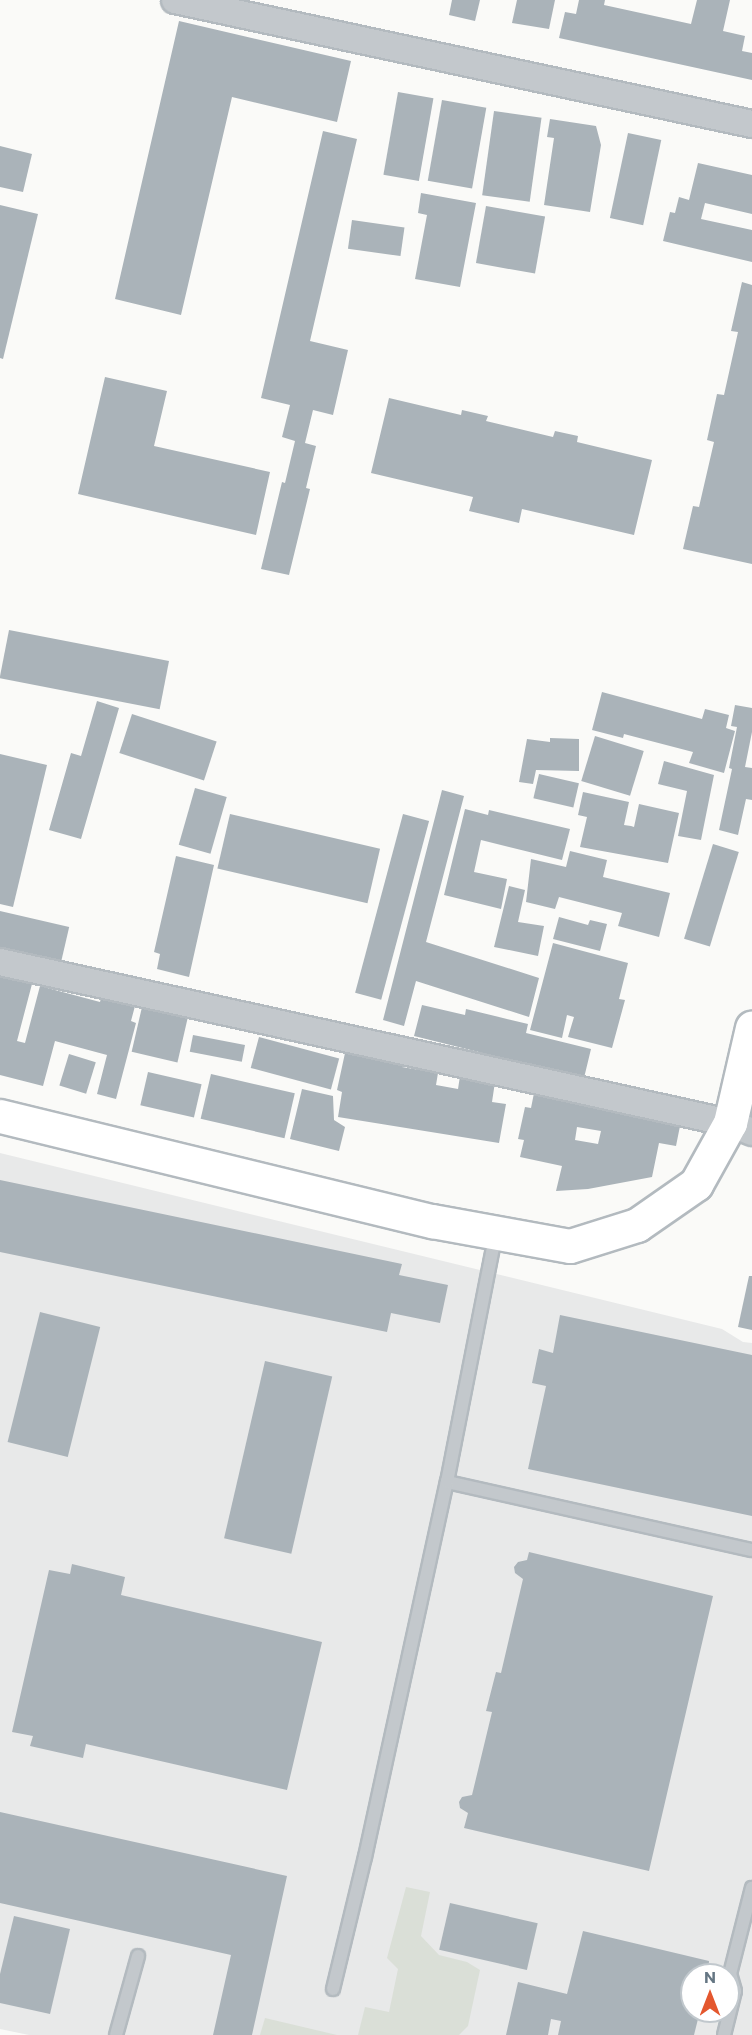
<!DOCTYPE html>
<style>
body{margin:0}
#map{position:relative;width:752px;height:2035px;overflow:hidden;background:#fafaf8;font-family:Commissioner,sans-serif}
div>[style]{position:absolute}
.built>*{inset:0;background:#e8e9e9}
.green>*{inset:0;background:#dadfd7}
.building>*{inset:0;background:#aab3b9;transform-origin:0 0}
.roads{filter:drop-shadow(2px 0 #b3babf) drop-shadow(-2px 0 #b3babf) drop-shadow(0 2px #b3babf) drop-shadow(0 -2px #b3babf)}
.lane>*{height:12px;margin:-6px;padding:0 6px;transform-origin:6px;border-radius:6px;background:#c3c8cc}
.street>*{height:26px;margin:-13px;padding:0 13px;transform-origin:13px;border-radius:13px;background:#c3c8cc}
.secondary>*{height:33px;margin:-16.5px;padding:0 16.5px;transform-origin:16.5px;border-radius:16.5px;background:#fff}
span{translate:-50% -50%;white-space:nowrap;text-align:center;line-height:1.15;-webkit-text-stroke:6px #fff;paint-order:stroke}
.north{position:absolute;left:680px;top:1963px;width:60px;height:60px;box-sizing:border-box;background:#fff;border:2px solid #c1c8cd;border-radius:50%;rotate:0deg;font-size:16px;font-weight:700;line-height:24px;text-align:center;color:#657683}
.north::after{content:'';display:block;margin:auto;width:21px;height:27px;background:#e4572e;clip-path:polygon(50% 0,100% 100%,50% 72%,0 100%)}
</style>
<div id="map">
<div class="built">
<div style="clip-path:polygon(evenodd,0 1153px,722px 1329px,743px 1342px,752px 1343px,752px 2035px,29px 2035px,0 2029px,0 1153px,692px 1975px,728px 1975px,728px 2011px,692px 2011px,692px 1975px)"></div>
</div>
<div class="green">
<div style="clip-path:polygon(406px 1887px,430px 1892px,421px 1936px,439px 1955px,467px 1962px,480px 1970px,468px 2026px,459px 2035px,358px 2035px,365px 2007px,389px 2012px,398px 1969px,387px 1958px)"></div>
<div style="clip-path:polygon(265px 2018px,337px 2035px,260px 2035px)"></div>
</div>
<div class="building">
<div style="clip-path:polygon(452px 0,480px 0,475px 21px,449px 15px)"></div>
<div style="clip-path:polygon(517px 0,555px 0,549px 29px,512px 23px)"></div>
<div style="clip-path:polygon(579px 0,605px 0,604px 5px,691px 24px,697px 0,730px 0,723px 31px,745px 36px,742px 51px,752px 53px,752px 80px,559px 38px,565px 12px,576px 14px)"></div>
<div style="clip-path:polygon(179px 21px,351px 61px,337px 122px,232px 97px,181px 315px,115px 299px)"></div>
<div style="left:398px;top:92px;width:36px;height:84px;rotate:10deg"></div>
<div style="left:442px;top:100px;width:45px;height:82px;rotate:10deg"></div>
<div style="left:494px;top:111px;width:48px;height:85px;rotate:8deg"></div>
<div style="clip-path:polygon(550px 119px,596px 126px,601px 145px,590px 212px,544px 205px,554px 138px,547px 137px)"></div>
<div style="clip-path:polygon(323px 131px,357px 139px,310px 341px,348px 350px,333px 415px,313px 410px,305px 443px,316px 446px,306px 488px,310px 489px,289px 575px,261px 569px,282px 482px,285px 483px,295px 441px,282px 437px,290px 405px,261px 398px)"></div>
<div style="left:628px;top:133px;width:34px;height:87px;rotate:12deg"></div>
<div style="clip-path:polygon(0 146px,32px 154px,23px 192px,0 187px)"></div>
<div style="clip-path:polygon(698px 163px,752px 175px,752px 214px,705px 203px,701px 219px,752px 230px,752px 262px,663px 241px,670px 212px,675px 213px,679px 197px,689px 200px)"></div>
<div style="clip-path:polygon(421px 193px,476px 203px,460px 287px,415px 279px,427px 215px,418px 213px)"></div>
<div style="clip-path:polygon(0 205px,38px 214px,3px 359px,0 358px)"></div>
<div style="left:486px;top:206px;width:60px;height:58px;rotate:10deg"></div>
<div style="left:352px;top:220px;width:53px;height:29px;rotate:8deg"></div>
<div style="clip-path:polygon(742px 282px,752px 285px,752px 564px,683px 549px,693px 506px,699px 507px,714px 442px,707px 440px,717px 394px,724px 395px,738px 332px,731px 331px)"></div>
<div style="clip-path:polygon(105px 377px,167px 391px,154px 446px,270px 472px,256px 535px,78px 494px)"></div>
<div style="clip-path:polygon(389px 398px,461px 415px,462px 410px,488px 416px,486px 421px,553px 437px,555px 431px,578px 436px,577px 442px,652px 460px,634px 535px,522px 509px,519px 523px,469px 511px,473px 497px,371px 473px)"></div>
<div style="left:9px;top:630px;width:163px;height:49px;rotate:11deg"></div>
<div style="clip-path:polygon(602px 692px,702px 719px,705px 709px,729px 715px,726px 728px,735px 731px,724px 773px,689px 763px,693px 752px,624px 734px,623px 738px,592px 730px)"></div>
<div style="clip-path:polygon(97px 701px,119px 708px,81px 839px,49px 830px,71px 753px,81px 756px)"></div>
<div style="clip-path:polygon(735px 705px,752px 708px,752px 732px,745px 767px,752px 768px,752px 800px,746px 799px,738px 835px,719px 830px,732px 769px,729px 768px,737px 727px,731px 726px)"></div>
<div style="left:132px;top:714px;width:89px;height:41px;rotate:18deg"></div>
<div style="left:595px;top:736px;width:51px;height:47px;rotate:17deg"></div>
<div style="clip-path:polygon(550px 738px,579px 739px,579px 771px,536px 770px,533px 784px,519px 782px,527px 739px,550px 742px)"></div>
<div style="clip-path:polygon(0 754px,47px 765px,13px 907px,0 904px)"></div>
<div style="clip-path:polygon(664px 761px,714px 775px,701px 840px,678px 836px,687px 791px,658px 784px)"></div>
<div style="left:539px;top:774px;width:41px;height:25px;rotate:13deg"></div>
<div style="left:195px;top:788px;width:33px;height:59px;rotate:16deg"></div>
<div style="clip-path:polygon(442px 790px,464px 796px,426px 942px,539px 978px,529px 1017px,416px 981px,404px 1026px,383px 1020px)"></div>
<div style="clip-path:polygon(583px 792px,629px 802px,624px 825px,631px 826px,634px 827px,639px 804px,679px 813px,668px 863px,580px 847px,587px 817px,578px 815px)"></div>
<div style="clip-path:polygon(465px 809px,488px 815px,489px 810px,570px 829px,562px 860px,481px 840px,474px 872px,507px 879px,501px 909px,444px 895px)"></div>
<div style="left:230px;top:814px;width:154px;height:56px;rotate:13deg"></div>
<div style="left:403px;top:814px;width:27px;height:185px;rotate:15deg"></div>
<div style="left:713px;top:844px;width:27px;height:99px;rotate:17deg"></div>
<div style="clip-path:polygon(570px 851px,607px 860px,603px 877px,670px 893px,659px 937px,618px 926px,622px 913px,559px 897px,555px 909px,526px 902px,531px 859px,566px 867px)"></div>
<div style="clip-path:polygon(176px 856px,214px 865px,189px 977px,157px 969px,160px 954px,154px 952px)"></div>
<div style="clip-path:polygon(509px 886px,525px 890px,518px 922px,544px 926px,538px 956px,494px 947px)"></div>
<div style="left:0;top:911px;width:71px;height:38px;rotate:13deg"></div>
<div style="clip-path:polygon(559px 917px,588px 925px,590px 920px,607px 924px,600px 951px,553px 939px)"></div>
<div style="clip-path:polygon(553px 943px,628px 963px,619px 999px,625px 1000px,612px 1048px,568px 1037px,574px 1017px,567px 1015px,562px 1038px,530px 1030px)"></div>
<div style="clip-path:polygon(0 976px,32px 984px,17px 1041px,25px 1043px,40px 986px,100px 1002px,101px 998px,135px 1006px,131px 1021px,136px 1023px,116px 1099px,97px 1094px,107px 1055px,55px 1041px,43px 1086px,0 1075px)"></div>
<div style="clip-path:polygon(422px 1005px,465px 1015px,466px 1009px,528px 1024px,526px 1033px,591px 1049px,584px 1078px,414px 1036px)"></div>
<div style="left:142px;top:1007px;width:47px;height:46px;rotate:13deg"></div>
<div style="left:193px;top:1035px;width:53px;height:17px;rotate:11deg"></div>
<div style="left:259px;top:1037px;width:83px;height:32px;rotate:15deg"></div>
<div style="clip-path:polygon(345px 1053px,403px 1063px,402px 1067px,438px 1073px,436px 1085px,458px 1089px,460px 1076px,495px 1082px,492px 1102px,506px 1104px,499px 1143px,338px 1117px,342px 1092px,337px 1090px)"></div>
<div style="left:69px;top:1054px;width:28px;height:33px;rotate:17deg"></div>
<div style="left:148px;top:1072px;width:55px;height:34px;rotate:13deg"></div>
<div style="left:211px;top:1074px;width:86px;height:46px;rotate:13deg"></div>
<div style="clip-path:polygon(302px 1089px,333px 1096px,334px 1120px,345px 1127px,339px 1151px,290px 1139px)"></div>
<div style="clip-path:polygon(evenodd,534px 1093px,680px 1126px,676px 1146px,659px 1143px,652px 1177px,588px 1189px,556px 1191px,562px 1166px,520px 1157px,524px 1140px,518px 1139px,525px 1107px,531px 1108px,534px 1093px,577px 1127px,601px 1131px,598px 1144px,575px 1140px,577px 1127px)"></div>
<div style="clip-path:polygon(0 1180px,402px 1264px,399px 1275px,448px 1285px,440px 1323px,391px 1313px,387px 1332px,0 1252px)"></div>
<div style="clip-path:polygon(749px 1276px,752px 1276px,752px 1330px,738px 1327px)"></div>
<div style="left:40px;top:1312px;width:62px;height:134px;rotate:14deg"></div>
<div style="clip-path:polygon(560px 1315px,752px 1355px,752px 1516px,528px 1469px,546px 1386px,532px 1383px,539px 1349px,553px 1353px)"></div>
<div style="left:265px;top:1361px;width:69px;height:182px;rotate:13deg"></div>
<div style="clip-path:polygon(529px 1552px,713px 1596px,649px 1871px,464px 1828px,468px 1813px,460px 1808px,459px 1802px,462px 1797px,472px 1795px,492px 1712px,486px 1711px,496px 1672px,501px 1673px,523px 1579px,515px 1573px,514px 1567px,518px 1562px,527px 1560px)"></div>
<div style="clip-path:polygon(72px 1564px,125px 1577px,121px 1595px,322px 1642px,287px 1790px,86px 1744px,83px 1758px,30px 1746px,33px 1736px,12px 1732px,49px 1570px,70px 1574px)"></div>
<div style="clip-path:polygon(0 1812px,287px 1876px,252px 2035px,213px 2035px,231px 1955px,0 1903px)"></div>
<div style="left:450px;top:1903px;width:90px;height:48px;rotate:13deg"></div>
<div style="clip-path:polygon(14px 1916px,70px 1929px,50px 2014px,0 2003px,0 1974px)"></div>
<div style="clip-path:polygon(583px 1931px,709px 1961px,708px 1975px,692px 1975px,692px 2011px,700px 2011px,694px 2035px,558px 2035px,561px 2021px,551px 2019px,548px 2035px,506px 2035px,518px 1982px,567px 1994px)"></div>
</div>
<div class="roads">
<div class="lane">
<div style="left:447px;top:1482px;width:312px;rotate:12.6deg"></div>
<div style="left:333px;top:1989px;width:136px;rotate:-76.4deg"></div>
<div style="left:365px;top:1857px;width:384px;rotate:-77.7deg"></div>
<div style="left:447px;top:1482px;width:255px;rotate:-78.9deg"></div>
<div style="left:116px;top:2035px;width:82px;rotate:-74.4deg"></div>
<div style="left:724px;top:2035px;width:45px;rotate:-76deg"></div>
<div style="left:735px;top:1991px;width:18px;rotate:-106deg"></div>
<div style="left:730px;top:1974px;width:89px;rotate:-75.7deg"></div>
</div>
<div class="street">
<div style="left:175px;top:0;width:590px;rotate:12.13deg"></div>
<div style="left:0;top:962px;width:748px;rotate:12.44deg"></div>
<div style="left:730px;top:1123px;width:24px;rotate:22deg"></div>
</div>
<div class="secondary">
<div style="left:0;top:1116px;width:445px;rotate:13.7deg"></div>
<div style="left:432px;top:1221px;width:140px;rotate:10.3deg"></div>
<div style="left:570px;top:1246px;width:70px;rotate:-17.4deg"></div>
<div style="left:637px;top:1225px;width:72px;rotate:-34.8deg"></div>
<div style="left:696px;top:1184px;width:70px;rotate:-60.9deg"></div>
<div style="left:730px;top:1123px;width:98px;rotate:-77deg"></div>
</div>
</div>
<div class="north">N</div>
</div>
